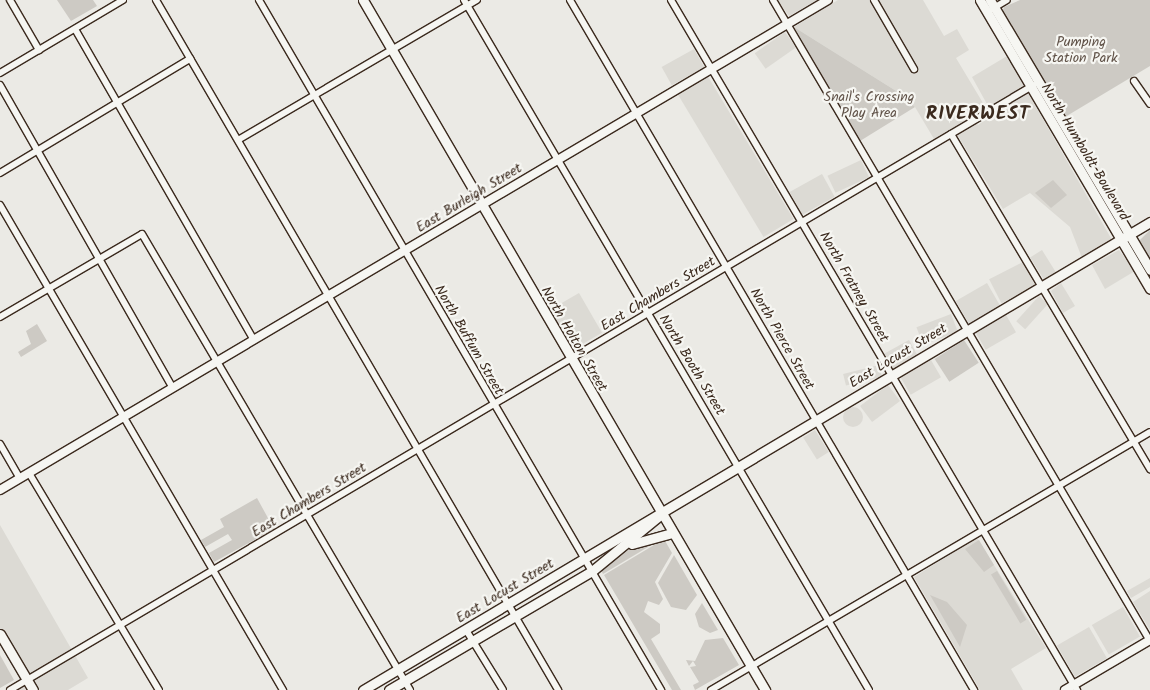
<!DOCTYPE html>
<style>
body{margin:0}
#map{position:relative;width:1150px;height:690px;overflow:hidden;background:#ebeae5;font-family:Kalam,sans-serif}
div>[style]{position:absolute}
.built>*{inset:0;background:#dcdad4;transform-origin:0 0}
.round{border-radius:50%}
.green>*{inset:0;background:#cdcac4;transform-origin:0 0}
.roads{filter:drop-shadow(1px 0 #3b2a1e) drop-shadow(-1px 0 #3b2a1e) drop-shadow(0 1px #3b2a1e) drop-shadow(0 -1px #3b2a1e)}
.minor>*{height:6px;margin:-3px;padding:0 3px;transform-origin:3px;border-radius:3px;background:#f6f6f2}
.tertiary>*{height:8px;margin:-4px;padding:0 4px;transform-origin:4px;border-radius:4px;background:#f6f6f2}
.secondary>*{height:9px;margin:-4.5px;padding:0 4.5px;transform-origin:4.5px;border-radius:4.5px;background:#f6f6f2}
span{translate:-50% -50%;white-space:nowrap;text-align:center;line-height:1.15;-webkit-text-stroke:4.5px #f6f6f2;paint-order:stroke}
.park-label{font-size:14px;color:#605248}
.street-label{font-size:14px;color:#3b2a1e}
.district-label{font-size:19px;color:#3b2a1e;font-weight:700;letter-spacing:1px}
</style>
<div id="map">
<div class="built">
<div style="clip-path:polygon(777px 0,817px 0,789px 16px)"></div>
<div style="clip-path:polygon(838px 0,869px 0,915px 73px,918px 68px,878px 0,923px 0,944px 36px,957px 29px,969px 50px,956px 58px,986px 108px,971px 117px,978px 125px,993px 115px,972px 77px,1007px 56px,1112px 240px,1082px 258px,1070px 227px,1030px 193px,1003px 209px,953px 128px,934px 139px,915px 107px,901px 94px,794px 27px)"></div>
<div style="left:785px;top:32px;width:19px;height:37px;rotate:55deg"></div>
<div style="left:694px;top:49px;width:21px;height:37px;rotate:61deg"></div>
<div style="left:707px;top:75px;width:168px;height:35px;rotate:59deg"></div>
<div style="left:861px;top:160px;width:19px;height:37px;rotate:65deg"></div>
<div style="left:822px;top:174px;width:26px;height:37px;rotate:61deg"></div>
<div style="left:1042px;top:250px;width:28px;height:14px;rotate:58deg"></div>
<div style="clip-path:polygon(1119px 250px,1135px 271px,1105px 289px,1092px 265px)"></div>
<div style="left:1023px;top:262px;width:27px;height:38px;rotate:63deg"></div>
<div style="left:987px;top:283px;width:28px;height:36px;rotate:60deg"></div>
<div style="clip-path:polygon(1061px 283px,1075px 306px,1063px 313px,1051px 291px)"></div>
<div style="left:579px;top:293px;width:46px;height:34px;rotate:60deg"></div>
<div style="left:1039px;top:296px;width:12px;height:34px;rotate:42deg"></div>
<div style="left:951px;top:314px;width:19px;height:37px;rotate:69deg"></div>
<div style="left:1006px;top:315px;width:20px;height:35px;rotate:60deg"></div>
<div style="left:909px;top:340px;width:18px;height:28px;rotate:61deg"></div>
<div style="left:931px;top:360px;width:20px;height:35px;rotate:60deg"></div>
<div style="left:879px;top:365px;width:12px;height:37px;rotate:76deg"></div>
<div style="left:888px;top:385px;width:20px;height:35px;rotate:53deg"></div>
<div class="round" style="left:843px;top:407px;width:20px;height:20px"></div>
<div style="left:815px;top:430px;width:26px;height:14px;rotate:58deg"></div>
<div style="clip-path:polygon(0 525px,88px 678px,68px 690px,10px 690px,27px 680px,0 634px)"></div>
<div style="clip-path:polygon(977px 538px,1046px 648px,1011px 669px,1023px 690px,980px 690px,914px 577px)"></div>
<div style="clip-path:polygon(1150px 578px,1150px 587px,1131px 598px,1127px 591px)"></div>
<div style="clip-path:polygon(1150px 591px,1150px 630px,1133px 602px)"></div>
<div style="left:1123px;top:607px;width:34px;height:36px;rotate:60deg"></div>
<div style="left:1089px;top:627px;width:36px;height:37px;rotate:60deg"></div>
</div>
<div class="green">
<div style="clip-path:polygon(57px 0,93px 0,97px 6px,71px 21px)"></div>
<div style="clip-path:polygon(1020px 0,1150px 0,1150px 66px,1065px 117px,1002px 13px,1004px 7px)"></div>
<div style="clip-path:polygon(794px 27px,901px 94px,915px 107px,860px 141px)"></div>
<div style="clip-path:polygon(1053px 180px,1067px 195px,1051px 208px,1035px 193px)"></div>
<div style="clip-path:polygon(1150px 230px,1150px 263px,1139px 241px)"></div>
<div style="clip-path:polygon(37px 324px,47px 341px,21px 357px,18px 352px,31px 344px,26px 331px)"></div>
<div style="left:964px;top:340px;width:27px;height:35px;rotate:57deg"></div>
<div style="clip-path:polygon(257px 498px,274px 529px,214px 562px,209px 553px,232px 540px,228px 534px,205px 547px,201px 540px,224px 527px,220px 519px)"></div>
<div style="clip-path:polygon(663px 538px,603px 574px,601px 570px,630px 549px)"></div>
<div style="clip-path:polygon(664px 539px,672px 553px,655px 582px,663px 599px,659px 605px,648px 601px,644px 612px,660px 624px,660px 633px,651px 639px,681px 690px,672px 690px,604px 575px)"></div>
<div style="clip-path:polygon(979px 540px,994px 565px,984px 572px,965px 549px)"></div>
<div style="clip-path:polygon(674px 555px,697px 595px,686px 610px,671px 607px,658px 583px)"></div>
<div style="left:997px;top:571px;width:57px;height:7px;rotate:59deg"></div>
<div style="clip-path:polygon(930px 595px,947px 602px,967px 625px,960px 647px)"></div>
<div style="clip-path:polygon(702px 603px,718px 630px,710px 633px,699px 627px,695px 614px)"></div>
<div style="clip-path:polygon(723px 638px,739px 665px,695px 690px,693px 685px,699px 682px,690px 667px,696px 666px,693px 661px,689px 666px,686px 660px,695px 661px,705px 640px)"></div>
<div style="clip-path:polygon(0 655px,14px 680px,0 688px)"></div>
</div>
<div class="roads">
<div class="minor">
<div style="left:10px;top:0;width:58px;rotate:59.9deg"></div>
<div style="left:156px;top:0;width:799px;rotate:59.77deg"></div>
<div style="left:259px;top:0;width:799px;rotate:59.77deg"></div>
<div style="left:464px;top:0;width:800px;rotate:59.59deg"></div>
<div style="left:570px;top:0;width:800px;rotate:59.65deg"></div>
<div style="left:671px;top:0;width:801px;rotate:59.53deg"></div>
<div style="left:773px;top:0;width:744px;rotate:59.54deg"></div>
<div style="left:874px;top:0;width:80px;rotate:59.9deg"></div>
<div style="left:992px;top:9px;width:17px;rotate:-31deg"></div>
<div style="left:75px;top:29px;width:359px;rotate:60.1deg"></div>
<div style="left:0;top:73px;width:143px;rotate:-30.7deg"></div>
<div style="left:1134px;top:81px;width:28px;rotate:55deg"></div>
<div style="left:0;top:85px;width:349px;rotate:60.3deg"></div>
<div style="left:951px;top:134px;width:390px;rotate:59.3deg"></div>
<div style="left:238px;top:140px;width:277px;rotate:-30.4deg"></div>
<div style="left:0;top:173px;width:222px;rotate:-31deg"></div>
<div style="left:0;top:205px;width:562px;rotate:59.74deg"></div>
<div style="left:0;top:317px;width:164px;rotate:-30.3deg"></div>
<div style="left:142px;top:234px;width:529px;rotate:59.56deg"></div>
<div style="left:0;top:444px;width:39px;rotate:60deg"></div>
<div style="left:29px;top:473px;width:253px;rotate:59.1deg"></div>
<div style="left:466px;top:630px;width:70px;rotate:58.3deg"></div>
<div style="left:10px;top:690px;width:1189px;rotate:-30.58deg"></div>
<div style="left:711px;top:690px;width:509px;rotate:-30.44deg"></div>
</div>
<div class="tertiary">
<div style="left:0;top:490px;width:962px;rotate:-30.62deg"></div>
<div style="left:1065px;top:690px;width:99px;rotate:-30.5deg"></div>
</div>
<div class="secondary">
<div style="left:363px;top:0;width:799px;rotate:59.77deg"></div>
<div style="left:980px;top:0;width:335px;rotate:59.5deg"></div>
<div style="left:990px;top:0;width:314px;rotate:59.3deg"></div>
<div style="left:632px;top:544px;width:41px;rotate:-15.4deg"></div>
<div style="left:0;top:634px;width:65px;rotate:59.5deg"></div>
<div style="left:363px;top:690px;width:916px;rotate:-30.74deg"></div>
<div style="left:389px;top:690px;width:235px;rotate:-30.4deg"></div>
<div style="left:592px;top:571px;width:87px;rotate:-39.4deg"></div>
</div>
</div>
<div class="park-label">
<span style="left:1081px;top:50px">Pumping<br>Station Park</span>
<span style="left:869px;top:105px">Snail's Crossing<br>Play Area</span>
</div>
<div class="street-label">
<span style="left:1085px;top:152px;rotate:59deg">North Humboldt Boulevard</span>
<span style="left:469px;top:198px;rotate:-31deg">East Burleigh Street</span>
<span style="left:854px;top:287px;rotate:60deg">North Fratney Street</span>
<span style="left:658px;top:294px;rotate:-31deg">East Chambers Street</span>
<span style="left:574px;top:339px;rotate:60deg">North Holton Street</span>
<span style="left:782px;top:339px;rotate:60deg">North Pierce Street</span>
<span style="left:469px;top:340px;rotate:60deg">North Buffum Street</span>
<span style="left:898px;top:356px;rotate:-31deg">East Locust Street</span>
<span style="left:692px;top:365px;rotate:59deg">North Booth Street</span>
<span style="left:309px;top:500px;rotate:-31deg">East Chambers Street</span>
<span style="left:505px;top:591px;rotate:-31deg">East Locust Street</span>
</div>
<div class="district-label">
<span style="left:978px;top:115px">RIVERWEST</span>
</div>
</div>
